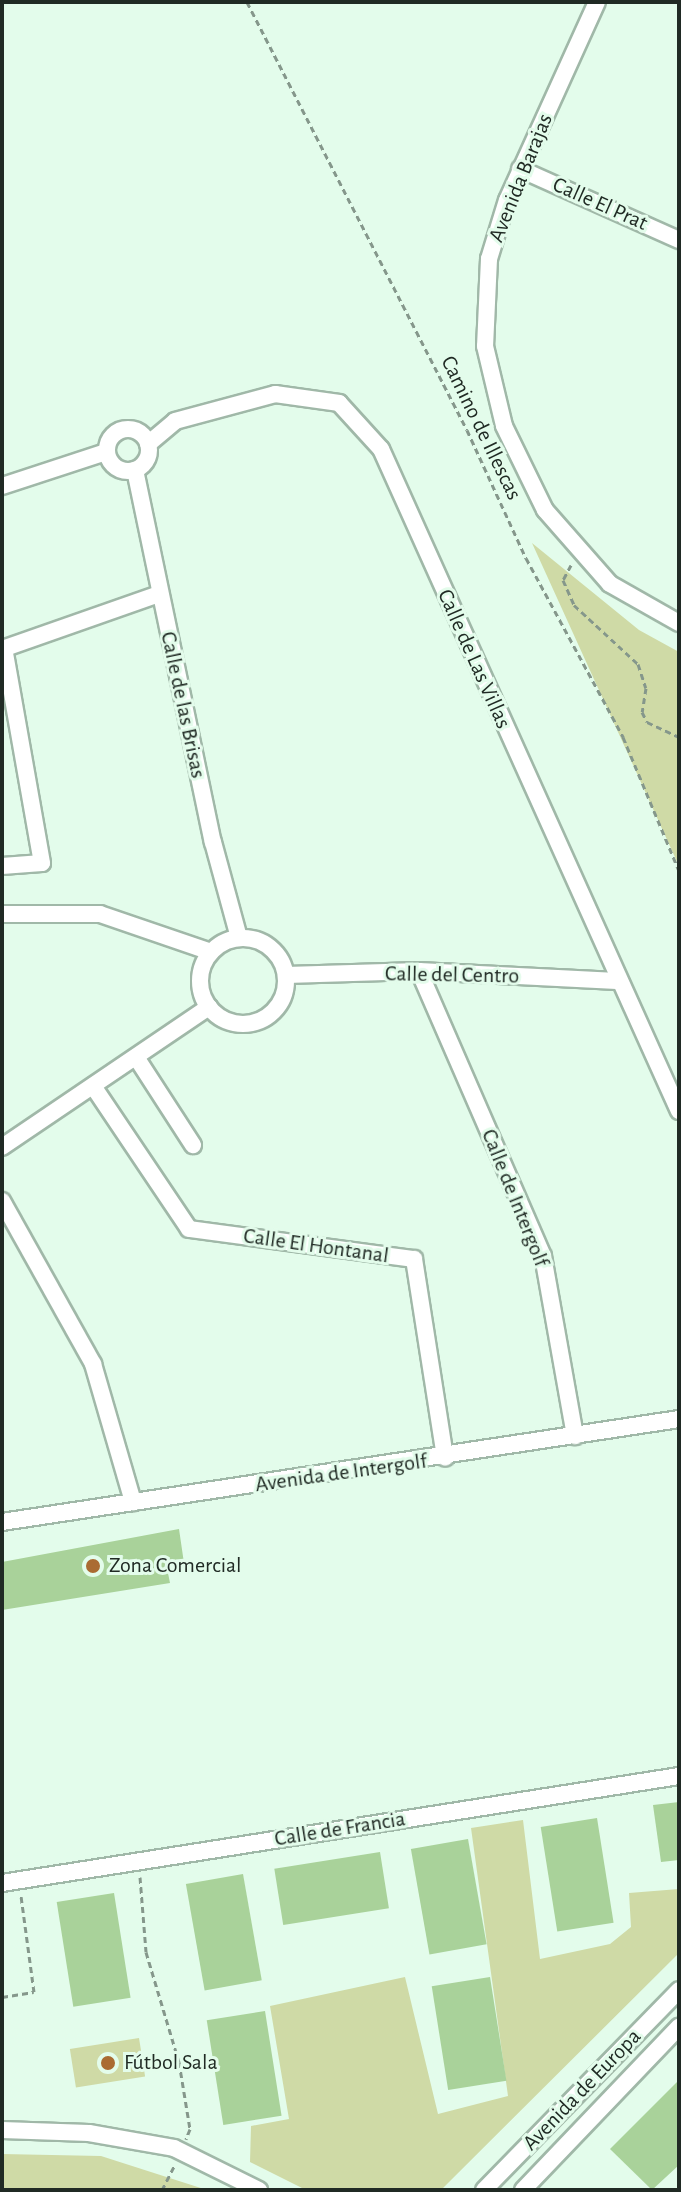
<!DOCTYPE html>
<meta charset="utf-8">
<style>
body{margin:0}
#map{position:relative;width:681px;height:2192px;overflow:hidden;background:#e3fceb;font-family:"Alegreya Sans",sans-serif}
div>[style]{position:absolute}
.green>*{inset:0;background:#cfdaa6;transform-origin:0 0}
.building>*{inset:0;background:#a9d29a;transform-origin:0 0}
.path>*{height:3px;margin-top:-1.5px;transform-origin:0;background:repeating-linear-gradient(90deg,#85978b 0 6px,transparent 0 10px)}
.roads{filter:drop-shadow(2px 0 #a0b8a8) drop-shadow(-2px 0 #a0b8a8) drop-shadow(0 2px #a0b8a8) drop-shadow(0 -2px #a0b8a8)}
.minor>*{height:16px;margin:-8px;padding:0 8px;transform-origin:8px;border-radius:8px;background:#fff}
.minor>.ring{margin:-8px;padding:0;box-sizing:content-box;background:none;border:16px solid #fff;border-radius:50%}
.dots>*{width:22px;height:22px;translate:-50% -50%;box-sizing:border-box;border:4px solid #e3fceb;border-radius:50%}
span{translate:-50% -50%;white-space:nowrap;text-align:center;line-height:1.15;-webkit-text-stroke:6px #e3fceb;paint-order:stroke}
.street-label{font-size:22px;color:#202a24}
.poi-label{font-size:22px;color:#202a24}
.left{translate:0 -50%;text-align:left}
.frame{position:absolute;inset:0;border:4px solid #202a24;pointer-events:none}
</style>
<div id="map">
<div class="green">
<div style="clip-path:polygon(532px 543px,639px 630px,679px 652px,679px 866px)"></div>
<div style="clip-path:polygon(523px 1820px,540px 1959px,610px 1944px,631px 1927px,629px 1893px,679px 1889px,679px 1953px,441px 2190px,306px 2190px,250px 2162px,251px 2126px,289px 2119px,270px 2006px,405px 1977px,438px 2114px,508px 2096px,471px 1828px)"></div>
<div style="left:139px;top:2038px;width:39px;height:70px;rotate:81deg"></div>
<div style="clip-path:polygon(2px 2154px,101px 2156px,207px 2190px,2px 2190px)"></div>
</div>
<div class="building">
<div style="clip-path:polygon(179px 1529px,185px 1570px,168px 1573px,170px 1583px,2px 1610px,2px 1562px)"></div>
<div style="clip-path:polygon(679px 1802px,679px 1860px,661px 1862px,653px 1805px)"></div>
<div style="left:597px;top:1818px;width:106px;height:57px;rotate:81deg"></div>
<div style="left:468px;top:1839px;width:107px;height:58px;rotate:80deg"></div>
<div style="left:380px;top:1852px;width:57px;height:107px;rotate:81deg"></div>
<div style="left:243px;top:1874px;width:108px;height:58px;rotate:80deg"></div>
<div style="left:114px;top:1893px;width:106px;height:58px;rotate:81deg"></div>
<div style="left:490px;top:1977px;width:105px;height:59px;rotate:81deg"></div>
<div style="left:265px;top:2011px;width:106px;height:59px;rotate:81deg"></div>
<div style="clip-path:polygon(679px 2080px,679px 2165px,652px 2190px,610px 2149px)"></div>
</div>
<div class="path">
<div style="left:247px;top:2px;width:481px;rotate:62.8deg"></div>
<div style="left:467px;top:430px;width:141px;rotate:65.3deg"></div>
<div style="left:526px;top:558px;width:204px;rotate:61.5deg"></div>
<div style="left:623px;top:737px;width:145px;rotate:67.3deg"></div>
<div style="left:571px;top:565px;width:17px;rotate:118deg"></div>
<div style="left:563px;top:580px;width:27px;rotate:66deg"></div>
<div style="left:574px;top:605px;width:87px;rotate:42.7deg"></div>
<div style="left:638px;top:664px;width:25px;rotate:72deg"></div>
<div style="left:646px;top:688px;width:24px;rotate:99deg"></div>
<div style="left:642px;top:712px;width:11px;rotate:63deg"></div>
<div style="left:647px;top:722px;width:35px;rotate:25deg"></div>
<div style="left:140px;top:1877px;width:75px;rotate:85.4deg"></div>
<div style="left:146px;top:1952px;width:115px;rotate:73.3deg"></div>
<div style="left:179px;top:2062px;width:68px;rotate:80.7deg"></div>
<div style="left:190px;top:2129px;width:11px;rotate:112deg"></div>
<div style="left:2px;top:1997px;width:32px;rotate:-9deg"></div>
<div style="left:34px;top:1992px;width:97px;rotate:-97.7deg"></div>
<div style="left:162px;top:2190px;width:29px;rotate:-63deg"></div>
</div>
<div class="roads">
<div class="minor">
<div style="left:597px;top:2px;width:217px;rotate:114.4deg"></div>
<div style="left:507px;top:200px;width:62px;rotate:107deg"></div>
<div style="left:489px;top:259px;width:87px;rotate:92.6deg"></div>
<div style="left:485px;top:346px;width:82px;rotate:76.6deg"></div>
<div style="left:504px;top:426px;width:93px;rotate:64deg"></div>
<div style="left:545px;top:510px;width:98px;rotate:48.7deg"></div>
<div style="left:610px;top:584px;width:79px;rotate:29.5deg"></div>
<div style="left:520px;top:169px;width:174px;rotate:24.1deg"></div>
<div class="ring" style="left:107px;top:429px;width:26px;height:26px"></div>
<div style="left:148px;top:444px;width:35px;rotate:-40deg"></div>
<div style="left:175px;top:421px;width:104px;rotate:-15.1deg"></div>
<div style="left:275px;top:394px;width:65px;rotate:8deg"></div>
<div style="left:339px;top:403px;width:62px;rotate:47.6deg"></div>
<div style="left:381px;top:449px;width:726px;rotate:65.77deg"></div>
<div style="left:135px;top:470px;width:380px;rotate:78.2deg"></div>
<div style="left:213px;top:842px;width:99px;rotate:74.8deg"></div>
<div style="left:2px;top:486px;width:109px;rotate:-18.1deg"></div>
<div style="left:2px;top:649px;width:166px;rotate:-19.3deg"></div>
<div style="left:2px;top:866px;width:40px;rotate:-4.3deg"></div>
<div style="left:42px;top:863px;width:218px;rotate:-100deg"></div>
<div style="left:2px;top:914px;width:98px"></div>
<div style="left:100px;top:914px;width:117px;rotate:18.9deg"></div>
<div class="ring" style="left:200px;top:938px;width:70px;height:70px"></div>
<div style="left:419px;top:971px;width:311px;rotate:66.5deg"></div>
<div style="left:543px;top:1256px;width:183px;rotate:79.9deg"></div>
<div style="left:286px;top:975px;width:133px;rotate:-1.7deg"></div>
<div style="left:419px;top:971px;width:198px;rotate:2.9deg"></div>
<div style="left:136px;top:1057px;width:105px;rotate:57.1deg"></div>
<div style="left:93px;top:1086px;width:172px;rotate:56.1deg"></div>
<div style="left:189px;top:1229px;width:227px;rotate:7.6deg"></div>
<div style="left:414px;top:1259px;width:201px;rotate:81.1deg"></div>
<div style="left:2px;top:1147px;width:250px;rotate:-34.1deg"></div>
<div style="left:2px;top:1201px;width:187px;rotate:60.8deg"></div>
<div style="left:93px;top:1364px;width:144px;rotate:73.8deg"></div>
<div style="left:2px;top:1522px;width:685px;rotate:-8.65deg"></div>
<div style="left:2px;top:1883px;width:685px;rotate:-8.98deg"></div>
<div style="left:2px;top:2130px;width:87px;rotate:2deg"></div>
<div style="left:89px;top:2133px;width:86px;rotate:10deg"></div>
<div style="left:174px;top:2148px;width:95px;rotate:26.3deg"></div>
<div style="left:484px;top:2190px;width:279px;rotate:-45.7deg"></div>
<div style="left:523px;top:2190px;width:226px;rotate:-46.3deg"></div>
</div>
</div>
<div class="dots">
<div style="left:93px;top:1566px;background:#aa6b32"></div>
<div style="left:108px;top:2063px;background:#aa6b32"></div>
</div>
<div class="street-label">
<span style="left:521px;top:178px;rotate:-68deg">Avenida Barajas</span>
<span style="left:600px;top:204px;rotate:24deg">Calle El Prat</span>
<span style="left:481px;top:428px;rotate:64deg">Camino de Illescas</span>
<span style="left:474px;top:659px;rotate:66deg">Calle de Las Villas</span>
<span style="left:183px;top:705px;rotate:78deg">Calle de las Brisas</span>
<span style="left:452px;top:975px;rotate:1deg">Calle del Centro</span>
<span style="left:515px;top:1198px;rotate:68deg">Calle de Intergolf</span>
<span style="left:316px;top:1246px;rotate:8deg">Calle El Hontanal</span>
<span style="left:341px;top:1473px;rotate:-8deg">Avenida de Intergolf</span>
<span style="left:340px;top:1829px;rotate:-9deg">Calle de Francia</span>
<span style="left:582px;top:2090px;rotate:-46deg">Avenida de Europa</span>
</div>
<div class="poi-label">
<span class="left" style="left:109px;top:1566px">Zona Comercial</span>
<span class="left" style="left:124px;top:2063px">Fútbol Sala</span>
</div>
<div class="frame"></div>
</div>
